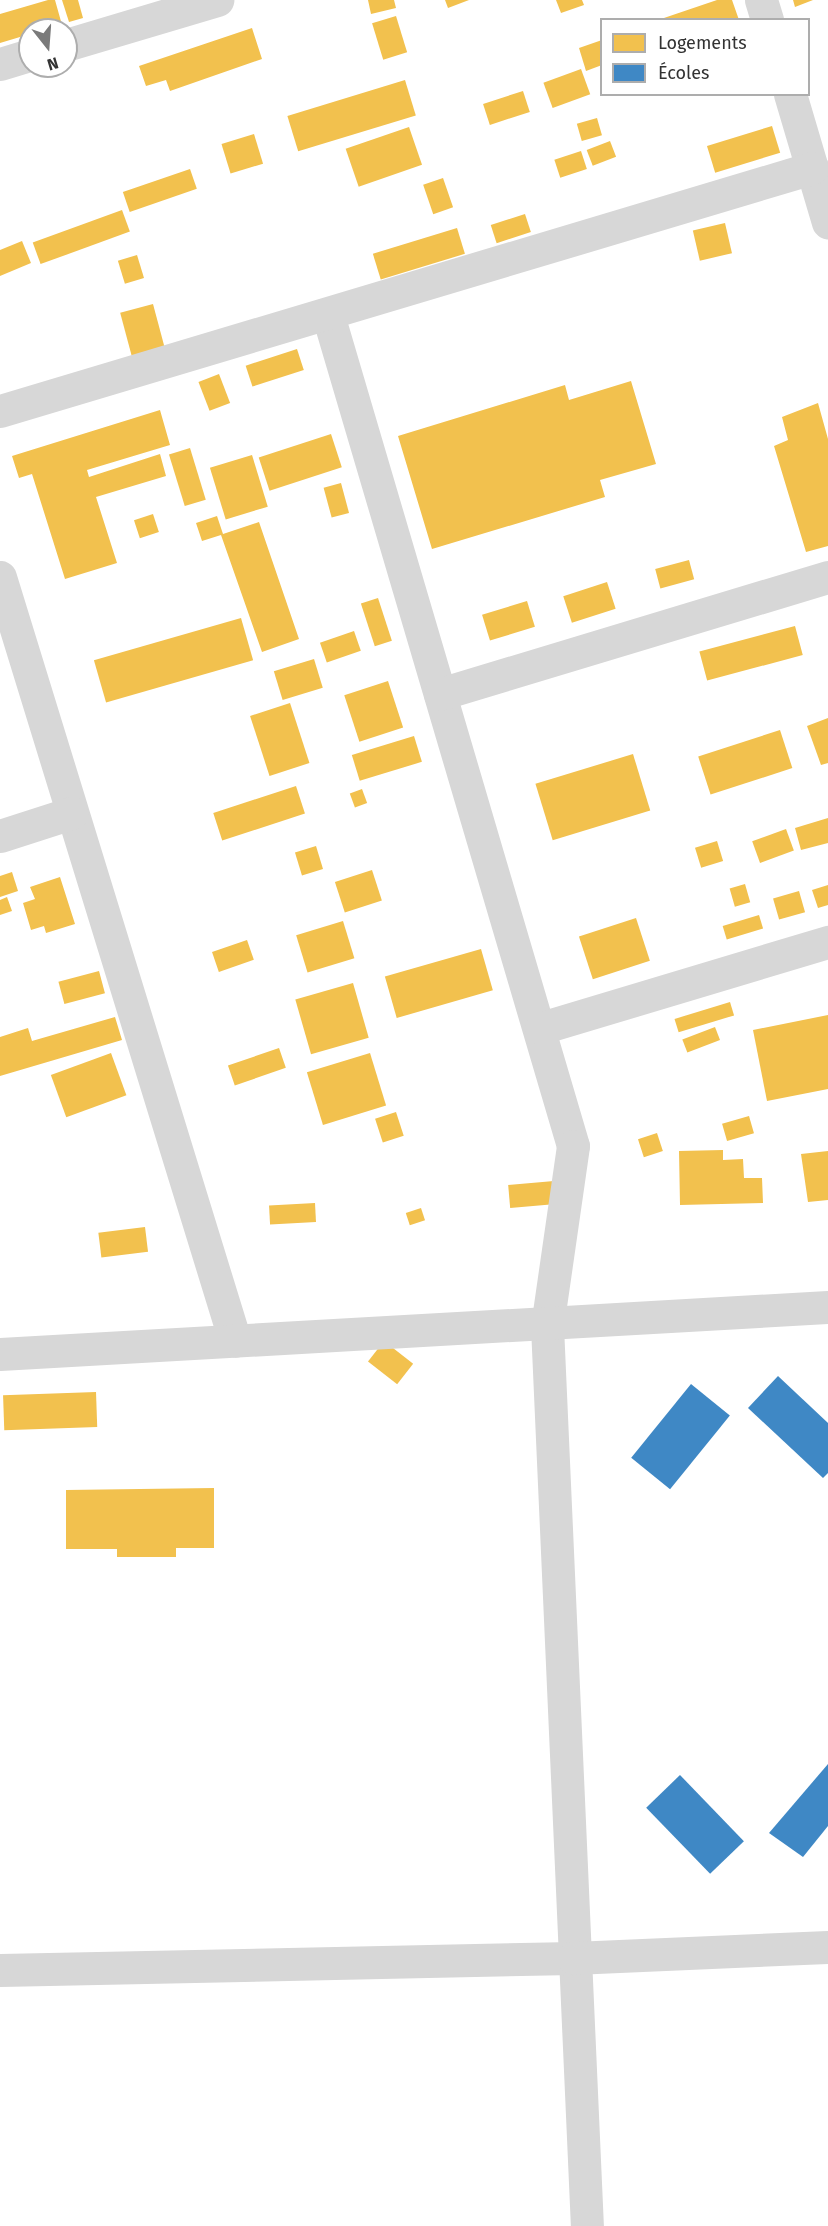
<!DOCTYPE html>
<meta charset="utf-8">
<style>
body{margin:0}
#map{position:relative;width:828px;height:2226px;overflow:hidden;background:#fff;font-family:"Fira Sans",sans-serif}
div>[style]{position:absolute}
.homes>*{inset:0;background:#f2c14e;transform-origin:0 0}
.schools>*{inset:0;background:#3f88c5;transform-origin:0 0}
.minor>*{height:33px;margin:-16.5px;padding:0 16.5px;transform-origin:16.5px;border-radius:16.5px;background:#d7d7d7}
.tertiary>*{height:33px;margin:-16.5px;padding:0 16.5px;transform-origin:16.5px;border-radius:16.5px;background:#d7d7d7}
span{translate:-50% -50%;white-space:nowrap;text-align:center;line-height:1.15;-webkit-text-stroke:6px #fff;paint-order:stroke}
.legend{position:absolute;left:600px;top:18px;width:210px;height:78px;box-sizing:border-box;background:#fff;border:2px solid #adadad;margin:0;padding:8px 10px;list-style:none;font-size:18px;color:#333}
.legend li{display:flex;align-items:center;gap:12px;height:30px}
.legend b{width:30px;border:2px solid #adadad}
.north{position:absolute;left:18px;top:18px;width:60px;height:60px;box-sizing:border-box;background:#fff;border:2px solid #adadad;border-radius:50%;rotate:163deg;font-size:16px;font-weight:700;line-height:24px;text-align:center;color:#333}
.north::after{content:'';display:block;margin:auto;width:21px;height:27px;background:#7a7a7a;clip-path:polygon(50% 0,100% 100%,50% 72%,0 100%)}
</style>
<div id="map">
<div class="homes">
<div style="clip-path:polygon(48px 0,55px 0,62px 25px,30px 30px,30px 34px,0 43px,0 14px)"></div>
<div style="clip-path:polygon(62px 0,78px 0,83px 18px,69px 22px)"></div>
<div style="clip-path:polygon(368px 0,394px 0,396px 8px,371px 14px)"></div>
<div style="clip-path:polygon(445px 0,469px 0,448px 8px)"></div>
<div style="clip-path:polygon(556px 0,582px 0,584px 5px,561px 13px)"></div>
<div style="clip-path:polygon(717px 0,732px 0,739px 20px,658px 20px)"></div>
<div style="clip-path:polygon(793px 0,813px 0,795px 7px)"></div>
<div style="left:396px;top:16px;width:38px;height:25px;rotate:73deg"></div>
<div style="clip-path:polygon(252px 28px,262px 59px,170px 91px,166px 80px,146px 86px,139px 66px)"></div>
<div style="clip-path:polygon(602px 40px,602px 65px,586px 71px,579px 48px)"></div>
<div style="left:581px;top:69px;width:27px;height:40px;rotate:70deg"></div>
<div style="left:405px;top:80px;width:37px;height:123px;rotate:73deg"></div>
<div style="left:523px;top:91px;width:22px;height:42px;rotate:72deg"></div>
<div style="left:597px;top:118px;width:18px;height:21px;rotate:74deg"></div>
<div style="left:772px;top:126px;width:28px;height:68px;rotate:73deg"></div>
<div style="left:409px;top:127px;width:40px;height:67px;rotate:71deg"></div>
<div style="left:254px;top:134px;width:31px;height:34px;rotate:73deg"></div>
<div style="left:610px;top:141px;width:17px;height:25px;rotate:69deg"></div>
<div style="left:581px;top:151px;width:19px;height:28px;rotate:72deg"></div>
<div style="left:190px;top:169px;width:21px;height:71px;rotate:71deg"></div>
<div style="left:443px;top:178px;width:31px;height:21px;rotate:71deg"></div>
<div style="left:122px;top:210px;width:23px;height:95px;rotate:70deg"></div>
<div style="left:525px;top:214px;width:19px;height:36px;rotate:72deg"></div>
<div style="left:725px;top:223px;width:31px;height:33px;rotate:77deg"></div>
<div style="left:457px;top:228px;width:27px;height:88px;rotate:73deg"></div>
<div style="clip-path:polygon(22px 241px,31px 263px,0 276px,0 250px)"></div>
<div style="left:137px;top:255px;width:24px;height:20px;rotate:73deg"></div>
<div style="left:153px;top:304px;width:46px;height:34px;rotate:75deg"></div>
<div style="left:297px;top:349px;width:22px;height:54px;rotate:72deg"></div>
<div style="left:219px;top:374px;width:31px;height:22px;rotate:69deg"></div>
<div style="clip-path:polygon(631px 381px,656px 464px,600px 480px,605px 497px,432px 549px,398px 436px,565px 385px,569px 400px)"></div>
<div style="clip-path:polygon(818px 403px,828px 439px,828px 546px,806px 552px,774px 446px,788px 440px,782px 417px)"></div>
<div style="clip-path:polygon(160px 410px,170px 445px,87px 470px,89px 477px,160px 454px,166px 476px,96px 497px,117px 563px,65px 579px,32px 474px,19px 478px,12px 456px)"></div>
<div style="left:331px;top:434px;width:35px;height:76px;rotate:72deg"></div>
<div style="left:190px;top:448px;width:54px;height:22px;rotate:73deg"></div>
<div style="left:252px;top:455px;width:54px;height:44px;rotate:73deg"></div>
<div style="left:341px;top:483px;width:31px;height:18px;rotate:75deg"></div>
<div style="left:153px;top:514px;width:19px;height:20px;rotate:72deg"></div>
<div style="clip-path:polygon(217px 516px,223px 534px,259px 522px,299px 639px,262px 652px,221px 535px,202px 541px,196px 523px)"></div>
<div style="left:689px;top:560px;width:20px;height:35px;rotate:75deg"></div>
<div style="left:607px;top:582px;width:28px;height:46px;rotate:72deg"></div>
<div style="left:378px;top:598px;width:45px;height:18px;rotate:72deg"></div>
<div style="left:527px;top:601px;width:27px;height:47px;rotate:73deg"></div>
<div style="left:241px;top:618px;width:44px;height:153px;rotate:74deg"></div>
<div style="left:795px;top:626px;width:30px;height:99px;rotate:75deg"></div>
<div style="left:354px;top:631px;width:21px;height:36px;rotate:71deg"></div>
<div style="left:314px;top:659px;width:30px;height:42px;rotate:73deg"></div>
<div style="left:388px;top:681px;width:49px;height:46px;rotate:72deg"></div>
<div style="left:290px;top:703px;width:63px;height:42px;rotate:72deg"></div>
<div style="clip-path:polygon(828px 718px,828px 763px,821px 765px,807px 726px)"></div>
<div style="left:780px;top:730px;width:40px;height:86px;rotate:72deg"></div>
<div style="left:414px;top:736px;width:27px;height:65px;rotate:73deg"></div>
<div style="left:633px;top:754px;width:59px;height:102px;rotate:73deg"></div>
<div style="left:296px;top:786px;width:29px;height:87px;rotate:72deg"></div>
<div style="left:362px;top:789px;width:15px;height:13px;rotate:70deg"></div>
<div style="clip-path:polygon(828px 818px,828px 843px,801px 850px,795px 828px)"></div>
<div style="left:786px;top:829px;width:23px;height:36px;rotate:70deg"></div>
<div style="left:717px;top:841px;width:21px;height:23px;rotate:73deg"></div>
<div style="left:316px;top:846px;width:24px;height:22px;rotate:73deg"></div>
<div style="left:372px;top:870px;width:32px;height:39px;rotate:72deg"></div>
<div style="clip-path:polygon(12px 872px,18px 891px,0 897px,0 876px)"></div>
<div style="clip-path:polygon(60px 877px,75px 924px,46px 933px,44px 926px,31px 930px,23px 903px,35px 899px,30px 887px)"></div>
<div style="left:745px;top:884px;width:19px;height:16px;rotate:74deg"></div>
<div style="clip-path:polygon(828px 885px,828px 905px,818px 908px,812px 890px)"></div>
<div style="left:799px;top:891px;width:22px;height:27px;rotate:74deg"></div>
<div style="clip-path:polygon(7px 897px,12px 911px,0 915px,0 900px)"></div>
<div style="left:759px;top:915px;width:14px;height:38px;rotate:73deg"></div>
<div style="left:636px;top:918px;width:45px;height:60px;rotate:72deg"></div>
<div style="left:343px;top:921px;width:39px;height:49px;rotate:73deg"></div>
<div style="left:247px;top:940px;width:21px;height:37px;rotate:71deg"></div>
<div style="left:481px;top:949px;width:43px;height:100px;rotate:74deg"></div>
<div style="left:99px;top:971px;width:23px;height:42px;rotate:75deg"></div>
<div style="left:353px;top:983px;width:57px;height:60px;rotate:74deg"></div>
<div style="left:730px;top:1002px;width:14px;height:58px;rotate:73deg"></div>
<div style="clip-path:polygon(828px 1015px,828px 1089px,767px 1101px,753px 1030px)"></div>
<div style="clip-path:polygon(115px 1017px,122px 1040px,0 1076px,0 1037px,28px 1028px,32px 1041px)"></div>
<div style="left:715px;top:1027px;width:14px;height:35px;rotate:69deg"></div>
<div style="left:279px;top:1048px;width:21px;height:54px;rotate:71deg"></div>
<div style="left:111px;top:1053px;width:45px;height:64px;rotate:70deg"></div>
<div style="left:370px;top:1053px;width:55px;height:66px;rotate:73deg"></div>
<div style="left:396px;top:1112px;width:25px;height:22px;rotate:72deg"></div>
<div style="left:749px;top:1116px;width:18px;height:28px;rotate:74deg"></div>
<div style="left:657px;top:1133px;width:19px;height:20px;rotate:72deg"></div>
<div style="clip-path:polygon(723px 1150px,723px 1160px,743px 1159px,744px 1178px,762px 1178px,763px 1203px,680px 1205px,679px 1151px)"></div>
<div style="clip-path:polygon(828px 1151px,828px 1200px,808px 1202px,801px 1154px)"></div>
<div style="left:554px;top:1181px;width:23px;height:46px;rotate:85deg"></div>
<div style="left:315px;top:1203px;width:19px;height:46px;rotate:87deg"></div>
<div style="left:421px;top:1208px;width:13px;height:16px;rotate:72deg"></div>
<div style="left:145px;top:1227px;width:25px;height:47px;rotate:83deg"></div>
<div style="left:384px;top:1341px;width:37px;height:26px;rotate:38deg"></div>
<div style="left:96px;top:1392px;width:35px;height:93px;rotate:88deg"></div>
<div style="clip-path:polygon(214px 1488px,214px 1548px,176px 1548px,176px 1557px,117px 1557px,117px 1549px,66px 1549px,66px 1490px)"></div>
</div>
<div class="schools">
<div style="clip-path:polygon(778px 1376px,828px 1423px,828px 1473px,823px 1478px,748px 1408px)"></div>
<div style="left:691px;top:1384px;width:50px;height:95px;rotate:39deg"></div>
<div style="clip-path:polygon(828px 1764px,828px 1826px,803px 1857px,769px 1833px)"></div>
<div style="left:680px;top:1775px;width:92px;height:47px;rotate:46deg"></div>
</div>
<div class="minor">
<div style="left:761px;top:0;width:21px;rotate:73deg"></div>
<div style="left:66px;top:45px;width:158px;rotate:-16.6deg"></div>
<div style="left:0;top:64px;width:31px;rotate:-17deg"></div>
<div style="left:790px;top:94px;width:134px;rotate:73.5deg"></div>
<div style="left:328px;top:315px;width:866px;rotate:73.57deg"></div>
<div style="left:573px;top:1146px;width:182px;rotate:98.2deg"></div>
<div style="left:547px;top:1326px;width:901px;rotate:87.46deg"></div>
<div style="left:0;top:411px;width:848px;rotate:-16.66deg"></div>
<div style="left:0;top:577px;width:799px;rotate:72.9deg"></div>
<div style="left:440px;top:694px;width:405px;rotate:-16.8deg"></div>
<div style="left:0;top:836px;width:75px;rotate:-17.9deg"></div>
<div style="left:541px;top:1028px;width:300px;rotate:-16.7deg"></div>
<div style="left:0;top:1970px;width:573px;rotate:-1.2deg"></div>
<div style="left:573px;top:1958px;width:255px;rotate:-2.5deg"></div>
</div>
<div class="tertiary">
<div style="left:0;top:1354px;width:829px;rotate:-3.25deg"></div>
</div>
<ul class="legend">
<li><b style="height:16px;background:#f2c14e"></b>Logements</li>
<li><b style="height:16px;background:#3f88c5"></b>Écoles</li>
</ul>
<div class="north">N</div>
</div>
